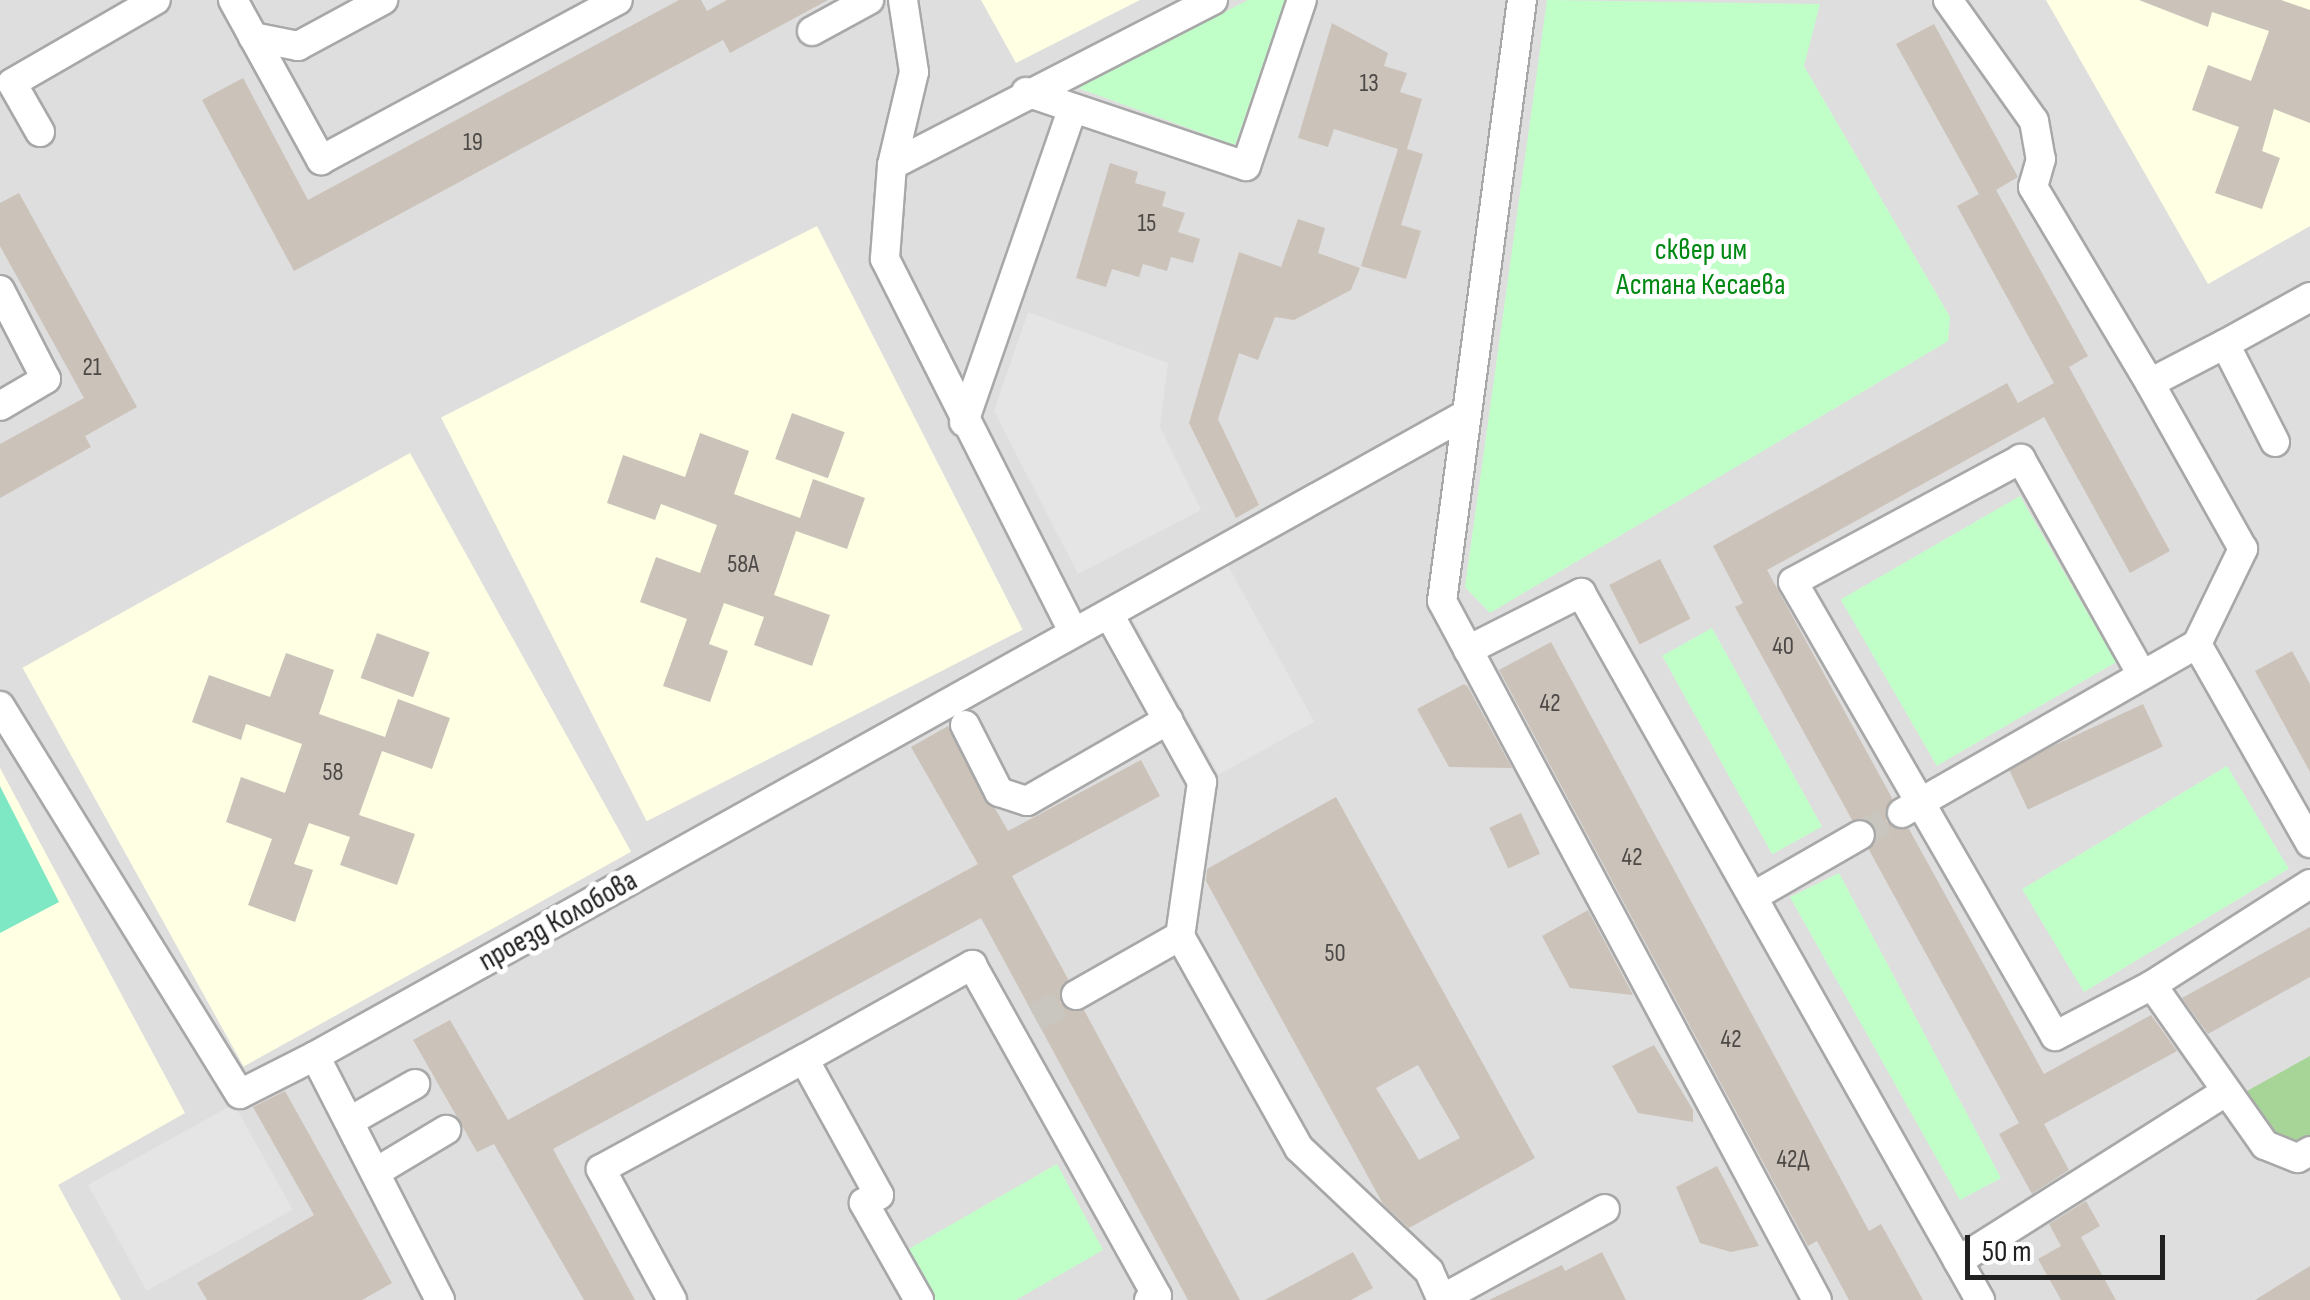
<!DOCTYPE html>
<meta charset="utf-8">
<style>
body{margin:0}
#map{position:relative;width:2310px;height:1300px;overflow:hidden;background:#f2efe7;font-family:"Sofia Sans Condensed",sans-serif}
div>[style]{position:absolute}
.residential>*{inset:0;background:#dfdede;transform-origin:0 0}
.education>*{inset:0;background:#feffe3;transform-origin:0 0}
.forest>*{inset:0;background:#a7d598}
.park>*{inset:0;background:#c1ffc9;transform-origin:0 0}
.pitch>*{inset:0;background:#7ee8c4}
.parking>*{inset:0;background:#e5e5e5;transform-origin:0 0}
.building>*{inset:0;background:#cbc2b9;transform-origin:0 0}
.minor-tunnel>*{height:28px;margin-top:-14px;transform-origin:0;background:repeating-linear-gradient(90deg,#c8c6bf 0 28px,transparent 0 42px)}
.roads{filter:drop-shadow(2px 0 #a8a8a8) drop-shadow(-2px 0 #a8a8a8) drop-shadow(0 2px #a8a8a8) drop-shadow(0 -2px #a8a8a8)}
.minor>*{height:28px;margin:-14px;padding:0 14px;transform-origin:14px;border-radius:14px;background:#fff}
span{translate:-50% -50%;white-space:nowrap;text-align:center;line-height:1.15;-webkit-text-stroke:10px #fff;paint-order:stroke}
.number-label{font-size:25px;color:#4c4947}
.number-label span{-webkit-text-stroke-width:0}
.park-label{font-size:30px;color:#018813}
.street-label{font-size:30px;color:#212121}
.scale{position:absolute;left:1965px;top:1235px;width:200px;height:45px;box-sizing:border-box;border:5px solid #212121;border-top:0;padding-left:12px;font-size:30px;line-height:35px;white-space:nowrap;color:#212121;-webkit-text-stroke:8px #fff;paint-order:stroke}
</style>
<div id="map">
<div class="residential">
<div style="left:0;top:0;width:2310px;height:1300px"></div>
</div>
<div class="education">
<div style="clip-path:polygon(981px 0,1140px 0,1016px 63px)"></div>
<div style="clip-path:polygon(2046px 0,2310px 0,2310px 226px,2208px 284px)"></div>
<div style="left:817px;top:226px;width:453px;height:422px;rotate:63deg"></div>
<div style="left:410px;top:453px;width:456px;height:443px;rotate:61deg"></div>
<div style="clip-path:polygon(0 768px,185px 1113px,58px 1185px,121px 1300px,0 1300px)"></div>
</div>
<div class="forest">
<div style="clip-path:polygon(2310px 1056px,2310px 1139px,2298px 1146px,2274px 1139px,2238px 1096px)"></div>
</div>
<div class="park">
<div style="clip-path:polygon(1248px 0,1286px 0,1235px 145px,1078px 88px)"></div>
<div style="clip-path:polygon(1547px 0,1820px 4px,1804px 66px,1950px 317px,1948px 341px,1490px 613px,1465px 587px)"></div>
<div style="left:2020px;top:496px;width:192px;height:207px;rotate:60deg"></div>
<div style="left:1712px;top:628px;width:227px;height:57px;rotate:61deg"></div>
<div style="left:2227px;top:766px;width:120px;height:239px;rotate:59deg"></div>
<div style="clip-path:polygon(1839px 873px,2001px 1178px,1960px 1200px,1790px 897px)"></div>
<div style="clip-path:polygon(1057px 1164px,1103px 1250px,1016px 1300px,933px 1300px,907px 1250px)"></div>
</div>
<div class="pitch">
<div style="clip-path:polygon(0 786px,59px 902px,0 933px)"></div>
</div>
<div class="parking">
<div style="clip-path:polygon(1028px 312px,1168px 363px,1160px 427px,1201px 510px,1078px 574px,994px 411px)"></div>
<div style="left:1228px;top:566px;width:178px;height:109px;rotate:61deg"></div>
<div style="left:234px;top:1104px;width:121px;height:167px;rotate:61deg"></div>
</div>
<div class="building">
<div style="clip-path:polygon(679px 0,701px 0,707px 11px,727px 0,828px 0,730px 53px,723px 40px,294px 271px,202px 100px,243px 78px,308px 200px)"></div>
<div style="clip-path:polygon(2139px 0,2281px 0,2310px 10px,2310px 123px,2274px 109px,2262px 151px,2280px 158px,2262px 209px,2215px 193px,2239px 127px,2192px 110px,2208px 65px,2251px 81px,2269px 31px,2212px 12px,2208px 27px)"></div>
<div style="clip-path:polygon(1332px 23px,1388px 53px,1384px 66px,1407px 73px,1400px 92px,1422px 99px,1407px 149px,1423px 154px,1401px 225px,1421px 231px,1406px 279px,1361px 266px,1398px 149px,1334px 129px,1328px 147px,1298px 138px)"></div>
<div style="clip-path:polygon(1934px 24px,2018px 177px,1996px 190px,2088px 356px,2069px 367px,2170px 551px,2130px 573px,2044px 417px,1767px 570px,1892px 798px,1886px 821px,1909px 829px,2044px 1074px,2151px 1015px,2177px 1051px,2044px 1124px,2069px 1170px,2032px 1194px,1999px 1134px,2019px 1123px,1869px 850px,1876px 827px,1852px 820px,1735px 607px,1743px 603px,1713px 546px,2007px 383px,2018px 403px,2054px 383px,1957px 206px,1979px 194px,1896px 44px)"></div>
<div style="clip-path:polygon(1110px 163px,1138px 172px,1135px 183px,1166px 192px,1162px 206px,1185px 213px,1178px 232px,1200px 239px,1193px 263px,1171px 257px,1167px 271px,1143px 264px,1139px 277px,1112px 269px,1106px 287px,1076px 278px)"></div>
<div style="clip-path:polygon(19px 193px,137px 407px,85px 436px,91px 447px,0 498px,0 444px,84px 398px,0 246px,0 203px)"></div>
<div style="clip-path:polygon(1298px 219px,1325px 228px,1318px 253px,1360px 268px,1351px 290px,1294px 320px,1275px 317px,1258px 360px,1239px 353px,1218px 419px,1259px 505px,1236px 518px,1189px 423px,1239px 252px,1281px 267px)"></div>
<div style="left:792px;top:413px;width:56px;height:49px;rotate:20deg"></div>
<div style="clip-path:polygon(700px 433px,749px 451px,734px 494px,800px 518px,813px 479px,865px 498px,847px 549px,796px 531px,774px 595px,830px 615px,812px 666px,754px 645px,764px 617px,724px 603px,709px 644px,728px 651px,710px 702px,663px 686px,687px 619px,640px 602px,656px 557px,700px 573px,717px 525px,661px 504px,655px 520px,607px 503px,623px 455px,685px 477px)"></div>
<div style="left:1660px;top:559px;width:67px;height:57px;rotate:63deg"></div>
<div style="left:377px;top:633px;width:56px;height:48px;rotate:20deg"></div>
<div style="clip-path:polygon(1551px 642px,1869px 1231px,1881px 1224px,1923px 1300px,1849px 1300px,1817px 1241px,1808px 1246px,1499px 670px)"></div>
<div style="clip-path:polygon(2292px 651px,2310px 684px,2310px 772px,2255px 671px)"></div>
<div style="clip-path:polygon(286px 653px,334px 670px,319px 714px,385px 737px,398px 699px,450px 718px,432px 769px,382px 751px,359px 815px,415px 834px,397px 885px,340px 865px,350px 837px,309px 823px,294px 864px,313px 870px,295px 922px,248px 905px,272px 839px,226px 822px,241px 777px,285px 793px,302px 744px,246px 724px,241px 740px,192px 722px,209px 675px,270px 697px)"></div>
<div style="clip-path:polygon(1464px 684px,1468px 687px,1512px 768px,1449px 767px,1417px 709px)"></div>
<div style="left:2143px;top:704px;width:47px;height:149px;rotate:65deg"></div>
<div style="clip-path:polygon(948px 726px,1008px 831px,1141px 760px,1160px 796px,1012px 876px,1068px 979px,1060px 1003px,1084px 1010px,1240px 1300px,1188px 1300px,981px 918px,553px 1149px,635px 1300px,584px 1300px,494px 1144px,477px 1152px,413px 1040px,450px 1020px,508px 1120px,978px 864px,911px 747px)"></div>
<div style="clip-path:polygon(evenodd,1336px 797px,1535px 1158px,1409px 1228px,1383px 1204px,1206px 881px,1207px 869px,1336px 797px,1418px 1065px,1460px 1138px,1419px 1160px,1376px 1088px,1418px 1065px)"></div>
<div style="left:1521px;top:813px;width:45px;height:35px;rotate:65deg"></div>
<div style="clip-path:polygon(1588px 910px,1633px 995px,1570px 988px,1542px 936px)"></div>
<div style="clip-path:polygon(2310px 927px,2310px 977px,2208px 1034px,2182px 998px)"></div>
<div style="clip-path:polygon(1654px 1045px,1693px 1110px,1693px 1122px,1638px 1113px,1612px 1066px)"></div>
<div style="clip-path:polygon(285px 1091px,392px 1283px,362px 1300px,207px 1300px,197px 1283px,314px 1215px,253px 1107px)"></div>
<div style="clip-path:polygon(1717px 1166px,1759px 1246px,1731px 1252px,1700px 1243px,1676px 1187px)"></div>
<div style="clip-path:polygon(2086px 1201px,2100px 1226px,2081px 1237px,2116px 1300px,2061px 1300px,2038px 1259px,2061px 1246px,2049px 1224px)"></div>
<div style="clip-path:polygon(1353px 1252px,1373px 1288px,1351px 1300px,1265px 1300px)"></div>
<div style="clip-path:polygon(1602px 1252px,1626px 1300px,1489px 1300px,1562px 1265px,1565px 1271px)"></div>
<div style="clip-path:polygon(2310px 1266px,2310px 1300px,2255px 1300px)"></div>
</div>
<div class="minor-tunnel">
<div style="left:1860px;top:835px;width:47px;rotate:-28.2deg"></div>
<div style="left:1035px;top:1018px;width:47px;rotate:-29.3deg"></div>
</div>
<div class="roads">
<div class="minor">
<div style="left:233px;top:0;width:183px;rotate:61.2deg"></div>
<div style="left:321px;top:160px;width:337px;rotate:-28.3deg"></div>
<div style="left:903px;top:0;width:73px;rotate:81.3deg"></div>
<div style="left:914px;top:72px;width:96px;rotate:103.3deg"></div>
<div style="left:892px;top:165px;width:94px;rotate:94.3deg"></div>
<div style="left:885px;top:259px;width:413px;rotate:63.2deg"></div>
<div style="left:1522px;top:0;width:606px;rotate:97.58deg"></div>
<div style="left:1442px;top:601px;width:793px;rotate:61.79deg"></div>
<div style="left:1948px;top:0;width:148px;rotate:54.6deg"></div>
<div style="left:2034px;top:121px;width:39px;rotate:80deg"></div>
<div style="left:2041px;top:159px;width:29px;rotate:106deg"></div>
<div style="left:2033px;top:187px;width:228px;rotate:59.2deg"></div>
<div style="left:2150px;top:383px;width:85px;rotate:-27.5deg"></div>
<div style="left:812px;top:31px;width:65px;rotate:-28.5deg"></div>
<div style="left:253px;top:37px;width:46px;rotate:11.3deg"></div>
<div style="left:298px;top:46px;width:97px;rotate:-28.4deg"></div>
<div style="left:1026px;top:92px;width:232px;rotate:18.6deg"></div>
<div style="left:1246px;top:166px;width:175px;rotate:-71.4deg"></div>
<div style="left:40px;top:132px;width:56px;rotate:-119.7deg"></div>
<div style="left:12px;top:83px;width:166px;rotate:-30deg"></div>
<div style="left:892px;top:165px;width:361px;rotate:-27.2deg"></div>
<div style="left:0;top:290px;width:100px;rotate:62.7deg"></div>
<div style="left:46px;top:379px;width:53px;rotate:149.6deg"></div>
<div style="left:964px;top:422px;width:332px;rotate:-70.9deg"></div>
<div style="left:2275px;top:442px;width:110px;rotate:-117deg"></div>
<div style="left:2225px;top:344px;width:97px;rotate:-28.9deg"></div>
<div style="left:1110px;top:616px;width:190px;rotate:61deg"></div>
<div style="left:1202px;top:782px;width:156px;rotate:98.1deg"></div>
<div style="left:1180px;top:936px;width:243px;rotate:60.7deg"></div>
<div style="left:1299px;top:1148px;width:179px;rotate:43.4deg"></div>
<div style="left:1429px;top:1271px;width:32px;rotate:66deg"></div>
<div style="left:2197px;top:644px;width:229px;rotate:60.4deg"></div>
<div style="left:1468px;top:650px;width:127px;rotate:-26.8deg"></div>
<div style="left:1581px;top:593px;width:812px;rotate:60.56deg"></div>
<div style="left:2142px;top:675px;width:248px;rotate:-119.3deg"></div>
<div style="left:2021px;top:459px;width:259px;rotate:151.7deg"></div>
<div style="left:1793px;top:582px;width:524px;rotate:60.01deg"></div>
<div style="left:2055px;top:1036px;width:110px;rotate:-27.7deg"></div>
<div style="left:0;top:706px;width:456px;rotate:58.3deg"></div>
<div style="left:240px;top:1094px;width:84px;rotate:-26.9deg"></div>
<div style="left:965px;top:725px;width:75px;rotate:63.1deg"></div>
<div style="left:999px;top:792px;width:29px;rotate:18deg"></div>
<div style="left:1027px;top:801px;width:163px;rotate:-29.9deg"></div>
<div style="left:1902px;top:813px;width:340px;rotate:-29.8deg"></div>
<div style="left:2197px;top:644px;width:106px;rotate:-64.2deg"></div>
<div style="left:2243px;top:549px;width:190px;rotate:-119.3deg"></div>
<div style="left:2310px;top:884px;width:188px;rotate:147.4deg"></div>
<div style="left:2152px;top:985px;width:196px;rotate:54.8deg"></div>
<div style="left:2265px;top:1145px;width:35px;rotate:22deg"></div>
<div style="left:2298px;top:1158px;width:14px;rotate:-30deg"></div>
<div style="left:1754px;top:896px;width:122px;rotate:-29.9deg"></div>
<div style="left:1076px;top:995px;width:120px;rotate:-29.6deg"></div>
<div style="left:350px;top:1121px;width:75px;rotate:-29.6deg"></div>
<div style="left:376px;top:1172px;width:82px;rotate:-31deg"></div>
<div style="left:1958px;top:1261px;width:312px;rotate:-32.3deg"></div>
<div style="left:1442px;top:1299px;width:186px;rotate:-28.9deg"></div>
<div style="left:440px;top:1300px;width:274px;rotate:-117.1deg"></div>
<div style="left:315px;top:1056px;width:1312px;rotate:-29.14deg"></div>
<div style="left:672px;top:1300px;width:149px;rotate:-118.5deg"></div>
<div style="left:601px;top:1169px;width:231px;rotate:-28.5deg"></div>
<div style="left:919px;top:1300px;width:112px;rotate:-119.6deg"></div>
<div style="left:864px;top:1203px;width:17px;rotate:-28deg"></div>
<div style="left:879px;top:1195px;width:155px;rotate:-118.9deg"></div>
<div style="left:804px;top:1059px;width:193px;rotate:-29.2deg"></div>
<div style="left:972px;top:965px;width:379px;rotate:60.8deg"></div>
<div style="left:1157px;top:1296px;width:9px;rotate:153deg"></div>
</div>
</div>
<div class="number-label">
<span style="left:1369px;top:84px">13</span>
<span style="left:473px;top:143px">19</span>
<span style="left:1147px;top:224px">15</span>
<span style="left:92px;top:368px">21</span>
<span style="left:743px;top:565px">58А</span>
<span style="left:1783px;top:647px">40</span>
<span style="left:1550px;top:704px">42</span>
<span style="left:333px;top:773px">58</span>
<span style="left:1632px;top:858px">42</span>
<span style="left:1335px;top:954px">50</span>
<span style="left:1731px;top:1040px">42</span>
<span style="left:1793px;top:1160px">42Д</span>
</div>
<div class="park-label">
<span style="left:1701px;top:267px">сквер им<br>Астана Кесаева</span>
</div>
<div class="street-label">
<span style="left:558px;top:921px;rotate:-29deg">проезд Колобова</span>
</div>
<div class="scale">50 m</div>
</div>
